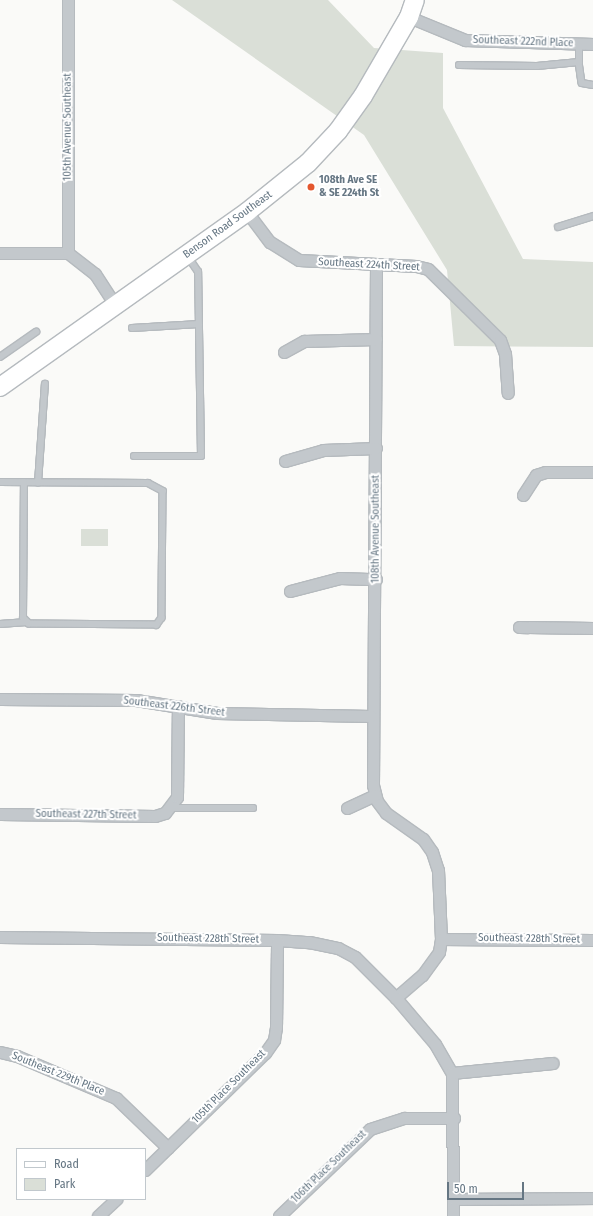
<!DOCTYPE html>
<style>
body{margin:0}
#map{position:relative;width:593px;height:1216px;overflow:hidden;background:#fafaf8;font-family:"Fira Sans Condensed",sans-serif}
div>[style]{position:absolute}
.green>*{inset:0;background:#dadfd7;transform-origin:0 0}
.roads{filter:drop-shadow(1px 0 #b5babe) drop-shadow(-1px 0 #b5babe) drop-shadow(0 1px #b5babe) drop-shadow(0 -1px #b5babe)}
.service>*{height:5.5px;margin:-2.75px;padding:0 2.75px;transform-origin:2.75px;border-radius:2.75px;background:#c3c8cc}
.minor>*{height:11px;margin:-5.5px;padding:0 5.5px;transform-origin:5.5px;border-radius:5.5px;background:#c3c8cc}
.primary>*{height:18px;margin:-9px;padding:0 9px;transform-origin:9px;border-radius:9px;background:#fff}
.dots>*{width:11px;height:11px;translate:-50% -50%;box-sizing:border-box;border:2px solid #fff;border-radius:50%}
span{translate:-50% -50%;white-space:nowrap;text-align:center;line-height:1.15;-webkit-text-stroke:4px #fff;paint-order:stroke}
.street-label{font-size:11px;color:#657683}
.poi-label{font-size:11px;color:#657683;font-weight:700}
.left{translate:0 -50%;text-align:left}
.legend{position:absolute;left:16px;top:1148px;width:130px;height:52px;box-sizing:border-box;background:#fff;border:1px solid #c1c8cd;margin:0;padding:5px 7px;list-style:none;font-size:12px;color:#657683}
.legend li{display:flex;align-items:center;gap:8px;height:20px}
.legend b{width:20px;border:1px solid #c1c8cd}
.scale{position:absolute;left:447px;top:1182px;width:77px;height:18px;box-sizing:border-box;border:2px solid #657683;border-top:0;padding-left:5px;font-size:12px;line-height:14px;white-space:nowrap;color:#657683;-webkit-text-stroke:3px #fff;paint-order:stroke}
</style>
<div id="map">
<div class="green">
<div style="clip-path:polygon(172px 0,328px 0,374px 48px,443px 53px,443px 108px,523px 259px,593px 262px,593px 347px,454px 346px,447px 270px,364px 135px)"></div>
<div style="left:81px;top:529px;width:27px;height:17px"></div>
</div>
<div class="roads">
<div class="service">
<div style="left:579px;top:62px;width:21px;rotate:82deg"></div>
<div style="left:582px;top:83px;width:11px;rotate:10deg"></div>
<div style="left:459px;top:65px;width:78px;rotate:0.7deg"></div>
<div style="left:537px;top:66px;width:42px;rotate:-5.4deg"></div>
<div style="left:579px;top:62px;width:18px;rotate:-90deg"></div>
<div style="left:558px;top:227px;width:37px;rotate:-17deg"></div>
<div style="left:132px;top:328px;width:67px;rotate:-3.4deg"></div>
<div style="left:0;top:357px;width:44px;rotate:-34.8deg"></div>
<div style="left:134px;top:456px;width:67px"></div>
<div style="left:201px;top:456px;width:184px;rotate:-90.9deg"></div>
<div style="left:198px;top:272px;width:18px;rotate:-124deg"></div>
<div style="left:0;top:482px;width:148px;rotate:0.4deg"></div>
<div style="left:148px;top:483px;width:17px;rotate:28deg"></div>
<div style="left:163px;top:491px;width:127px;rotate:90.5deg"></div>
<div style="left:162px;top:618px;width:9px;rotate:126deg"></div>
<div style="left:157px;top:625px;width:128px;rotate:-179.6deg"></div>
<div style="left:29px;top:624px;width:8px;rotate:-135deg"></div>
<div style="left:23px;top:618px;width:135px;rotate:-89.6deg"></div>
<div style="left:38px;top:483px;width:99px;rotate:-86deg"></div>
<div style="left:0;top:624px;width:27px;rotate:-4deg"></div>
<div style="left:170px;top:808px;width:83px"></div>
</div>
<div class="minor">
<div style="left:68px;top:0;width:253px;rotate:90deg"></div>
<div style="left:409px;top:17px;width:61px;rotate:22.3deg"></div>
<div style="left:465px;top:40px;width:128px;rotate:1.8deg"></div>
<div style="left:247px;top:212px;width:38px;rotate:53deg"></div>
<div style="left:270px;top:242px;width:34px;rotate:32deg"></div>
<div style="left:299px;top:260px;width:117px;rotate:2.9deg"></div>
<div style="left:416px;top:266px;width:12px;rotate:14deg"></div>
<div style="left:428px;top:269px;width:101px;rotate:44.6deg"></div>
<div style="left:500px;top:340px;width:15px;rotate:70deg"></div>
<div style="left:505px;top:354px;width:39px;rotate:86deg"></div>
<div style="left:0;top:253px;width:68px"></div>
<div style="left:68px;top:253px;width:34px;rotate:38deg"></div>
<div style="left:95px;top:274px;width:37px;rotate:57deg"></div>
<div style="left:376px;top:264px;width:521px;rotate:90.33deg"></div>
<div style="left:373px;top:785px;width:16px;rotate:76deg"></div>
<div style="left:377px;top:801px;width:15px;rotate:53deg"></div>
<div style="left:386px;top:813px;width:45px;rotate:35.1deg"></div>
<div style="left:423px;top:839px;width:16px;rotate:55deg"></div>
<div style="left:432px;top:852px;width:19px;rotate:72deg"></div>
<div style="left:438px;top:870px;width:69px;rotate:87.5deg"></div>
<div style="left:441px;top:939px;width:13px;rotate:99deg"></div>
<div style="left:439px;top:952px;width:29px;rotate:126deg"></div>
<div style="left:422px;top:975px;width:35px;rotate:139deg"></div>
<div style="left:284px;top:352px;width:23px;rotate:-29deg"></div>
<div style="left:304px;top:341px;width:72px;rotate:-1.6deg"></div>
<div style="left:285px;top:461px;width:40px;rotate:-16deg"></div>
<div style="left:323px;top:450px;width:53px;rotate:-2.2deg"></div>
<div style="left:523px;top:495px;width:24px;rotate:-57deg"></div>
<div style="left:536px;top:475px;width:9px;rotate:-18deg"></div>
<div style="left:545px;top:472px;width:48px"></div>
<div style="left:290px;top:591px;width:52px;rotate:-14.6deg"></div>
<div style="left:340px;top:578px;width:36px;rotate:2deg"></div>
<div style="left:519px;top:627px;width:74px;rotate:0.8deg"></div>
<div style="left:0;top:699px;width:136px;rotate:0.4deg"></div>
<div style="left:136px;top:700px;width:82px;rotate:9.1deg"></div>
<div style="left:217px;top:713px;width:154px;rotate:1.1deg"></div>
<div style="left:347px;top:808px;width:31px;rotate:-25deg"></div>
<div style="left:0;top:814px;width:155px;rotate:0.7deg"></div>
<div style="left:155px;top:816px;width:10px;rotate:-17deg"></div>
<div style="left:165px;top:813px;width:20px;rotate:-53deg"></div>
<div style="left:177px;top:797px;width:91px;rotate:-89.4deg"></div>
<div style="left:0;top:937px;width:277px;rotate:0.6deg"></div>
<div style="left:277px;top:940px;width:32px;rotate:4deg"></div>
<div style="left:309px;top:942px;width:30px;rotate:12deg"></div>
<div style="left:338px;top:948px;width:19px;rotate:28deg"></div>
<div style="left:355px;top:957px;width:58px;rotate:45deg"></div>
<div style="left:396px;top:998px;width:60px;rotate:49.7deg"></div>
<div style="left:435px;top:1044px;width:34px;rotate:60deg"></div>
<div style="left:452px;top:1073px;width:143px;rotate:89.6deg"></div>
<div style="left:441px;top:939px;width:152px;rotate:0.4deg"></div>
<div style="left:0;top:1052px;width:17px;rotate:13deg"></div>
<div style="left:17px;top:1056px;width:108px;rotate:23deg"></div>
<div style="left:116px;top:1098px;width:72px;rotate:43.9deg"></div>
<div style="left:452px;top:1073px;width:101px;rotate:-5.7deg"></div>
<div style="left:145px;top:1170px;width:168px;rotate:-44.3deg"></div>
<div style="left:265px;top:1053px;width:16px;rotate:-55deg"></div>
<div style="left:274px;top:1040px;width:13px;rotate:-81deg"></div>
<div style="left:276px;top:1027px;width:87px;rotate:-89.3deg"></div>
<div style="left:454px;top:1199px;width:139px;rotate:-0.4deg"></div>
<div style="left:98px;top:1216px;width:25px;rotate:-43deg"></div>
<div style="left:279px;top:1216px;width:126px;rotate:-43.7deg"></div>
<div style="left:370px;top:1129px;width:36px;rotate:-18deg"></div>
<div style="left:404px;top:1118px;width:50px"></div>
</div>
<div class="primary">
<div style="left:0;top:387px;width:303px;rotate:-35.3deg"></div>
<div style="left:247px;top:212px;width:78px;rotate:-38.8deg"></div>
<div style="left:308px;top:163px;width:44px;rotate:-46.8deg"></div>
<div style="left:338px;top:131px;width:43px;rotate:-54.5deg"></div>
<div style="left:363px;top:96px;width:91px;rotate:-59.8deg"></div>
<div style="left:409px;top:17px;width:18px;rotate:-71deg"></div>
</div>
</div>
<div class="dots">
<div style="left:311px;top:187px;background:#e4572e"></div>
</div>
<div class="street-label">
<span style="left:523px;top:42px;rotate:2deg">Southeast 222nd Place</span>
<span style="left:68px;top:127px;rotate:-90deg">105th Avenue Southeast</span>
<span style="left:228px;top:225px;rotate:-36deg">Benson Road Southeast</span>
<span style="left:369px;top:265px;rotate:3deg">Southeast 224th Street</span>
<span style="left:376px;top:529px;rotate:-90deg">108th Avenue Southeast</span>
<span style="left:174px;top:707px;rotate:7deg">Southeast 226th Street</span>
<span style="left:86px;top:815px;rotate:1deg">Southeast 227th Street</span>
<span style="left:208px;top:939px;rotate:1deg">Southeast 228th Street</span>
<span style="left:529px;top:939px;rotate:1deg">Southeast 228th Street</span>
<span style="left:58px;top:1074px;rotate:22deg">Southeast 229th Place</span>
<span style="left:229px;top:1087px;rotate:-45deg">105th Place Southeast</span>
<span style="left:329px;top:1167px;rotate:-44deg">106th Place Southeast</span>
</div>
<div class="poi-label">
<span class="left" style="left:319px;top:187px">108th Ave SE<br>&amp; SE 224th St</span>
</div>
<ul class="legend">
<li><b style="height:5px;background:#fff"></b>Road</li>
<li><b style="height:11px;background:#dadfd7"></b>Park</li>
</ul>
<div class="scale">50 m</div>
</div>
